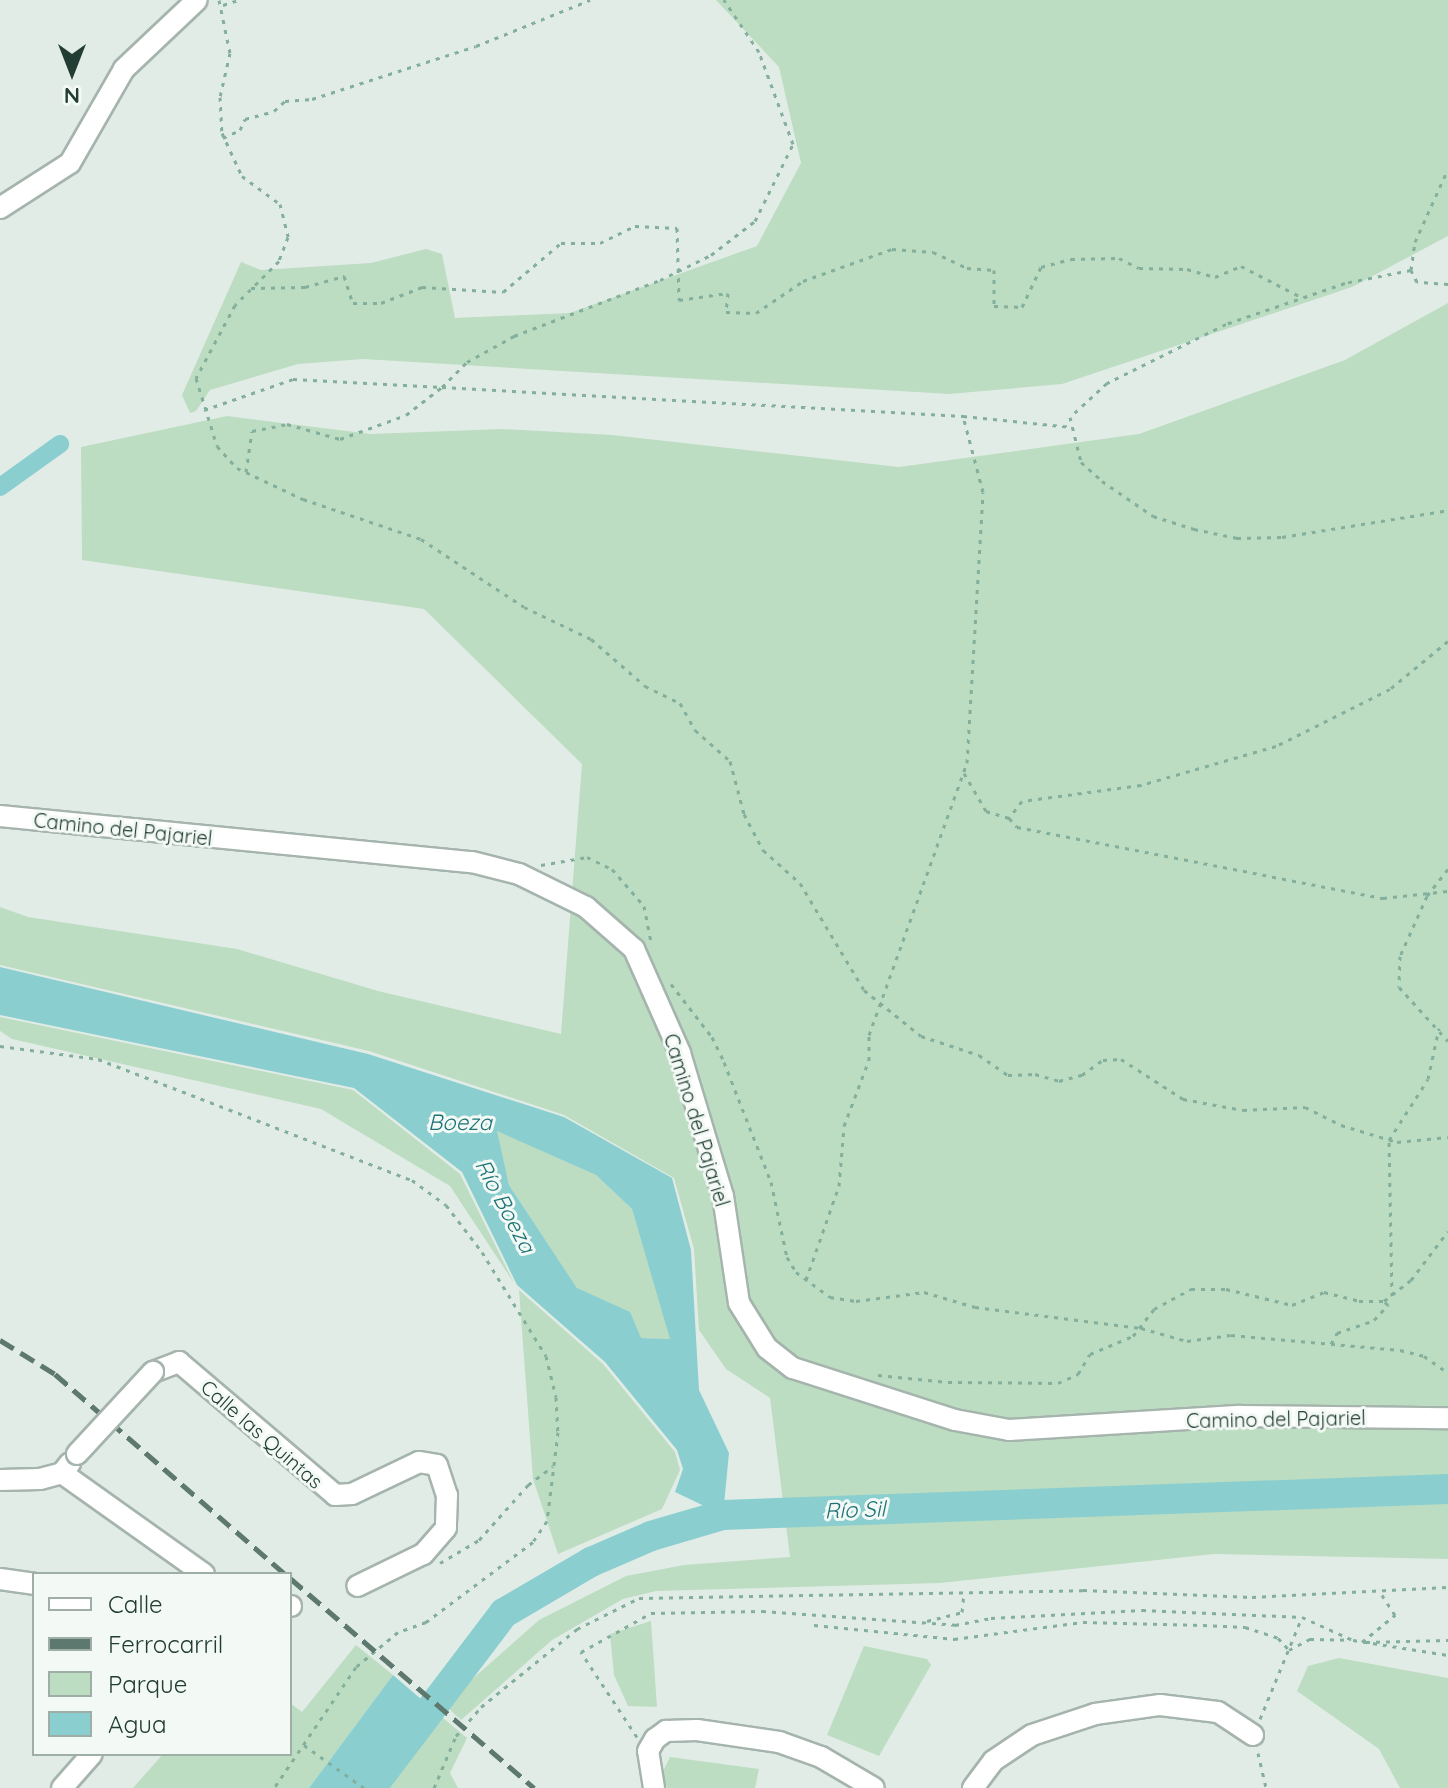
<!DOCTYPE html>
<meta charset="utf-8">
<style>
body{margin:0}
#map{position:relative;width:1448px;height:1788px;overflow:hidden;background:#e2ece7;font-family:Quicksand,sans-serif}
div>[style]{position:absolute}
.green>*{inset:0;background:#bcddc1}
.water>*{inset:0;background:#8bced0}
.canal>*{height:18px;margin:-9px;padding:0 9px;transform-origin:9px;border-radius:9px;background:#8bced0}
.river>*{height:30px;margin:-15px;padding:0 15px;transform-origin:15px;border-radius:15px;background:#8bced0}
.path>*{height:3px;margin-top:-1.5px;transform-origin:0;background:repeating-linear-gradient(90deg,#83af9c 0 4px,transparent 0 10px)}
.roads{filter:drop-shadow(2px 0 #a5b4ad) drop-shadow(-2px 0 #a5b4ad) drop-shadow(0 2px #a5b4ad) drop-shadow(0 -2px #a5b4ad)}
.street>*{height:20px;margin:-10px;padding:0 10px;transform-origin:10px;border-radius:10px;background:#fff}
.rail>*{height:5px;margin-top:-2.5px;transform-origin:0;background:repeating-linear-gradient(90deg,#5d786e 0 16px,transparent 0 24px)}
.bridges{filter:drop-shadow(2px 0 #a5b4ad) drop-shadow(-2px 0 #a5b4ad) drop-shadow(0 2px #a5b4ad) drop-shadow(0 -2px #a5b4ad)}
.street-bridge>*{height:20px;margin:-10px;padding:0 10px;transform-origin:10px;border-radius:10px;background:#fff}
span{translate:-50% -50%;white-space:nowrap;text-align:center;line-height:1.15;-webkit-text-stroke:6px #f3f9f5;paint-order:stroke}
.street-label{font-size:20px;color:#223d33}
.water-label{font-size:22px;color:#1d7378;font-style:italic}
.legend{position:absolute;left:32px;top:1572px;width:260px;height:184px;box-sizing:border-box;background:#f3f9f5;border:2px solid #9faea7;margin:0;padding:10px 14px;list-style:none;font-size:24px;color:#223d33}
.legend li{display:flex;align-items:center;gap:16px;height:40px}
.legend b{width:40px;border:2px solid #9faea7}
.north{position:absolute;left:32px;top:32px;width:80px;height:80px;-webkit-text-stroke:6px #f3f9f5;paint-order:stroke;rotate:180deg;font-size:22px;font-weight:700;line-height:32px;text-align:center;color:#223d33}
.north::after{content:'';display:block;margin:auto;width:28px;height:36px;background:#223d33;clip-path:polygon(50% 0,100% 100%,50% 72%,0 100%)}
</style>
<div id="map">
<div class="green">
<div style="clip-path:polygon(716px 0,1448px 0,1448px 236px,1352px 287px,1062px 384px,949px 394px,363px 359px,298px 364px,210px 390px,196px 411px,190px 413px,182px 395px,241px 262px,261px 270px,371px 263px,426px 249px,442px 254px,455px 318px,570px 313px,757px 246px,801px 163px,779px 67px)"></div>
<div style="clip-path:polygon(1448px 303px,1448px 1559px,1214px 1554px,940px 1583px,656px 1591px,623px 1599px,552px 1640px,461px 1720px,444px 1704px,539px 1620px,626px 1576px,684px 1565px,790px 1557px,770px 1398px,726px 1369px,699px 1330px,694px 1249px,674px 1178px,564px 1115px,369px 1051px,0 965px,0 907px,28px 917px,237px 949px,378px 991px,561px 1034px,582px 764px,424px 609px,82px 560px,81px 447px,227px 416px,371px 434px,502px 429px,612px 435px,899px 467px,1139px 434px,1345px 360px)"></div>
<div style="clip-path:polygon(0 1017px,353px 1090px,460px 1174px,514px 1283px,450px 1186px,321px 1109px,12px 1039px,0 1031px)"></div>
<div style="clip-path:polygon(496px 1130px,596px 1175px,632px 1209px,671px 1339px,640px 1338px,577px 1288px,509px 1185px)"></div>
<div style="clip-path:polygon(519px 1290px,603px 1364px,675px 1452px,680px 1470px,662px 1509px,558px 1554px,533px 1479px)"></div>
<div style="clip-path:polygon(651px 1621px,657px 1707px,628px 1706px,614px 1675px,610px 1634px)"></div>
<div style="clip-path:polygon(356px 1645px,393px 1675px,309px 1788px,133px 1788px,163px 1754px,290px 1754px,290px 1703px,302px 1712px)"></div>
<div style="clip-path:polygon(864px 1646px,927px 1659px,931px 1665px,879px 1756px,827px 1735px)"></div>
<div style="clip-path:polygon(1339px 1658px,1448px 1678px,1448px 1788px,1400px 1788px,1379px 1749px,1297px 1691px,1308px 1666px)"></div>
<div style="clip-path:polygon(443px 1718px,467px 1738px,450px 1773px,458px 1788px,389px 1788px)"></div>
<div style="clip-path:polygon(670px 1757px,759px 1769px,755px 1788px,667px 1788px,661px 1775px)"></div>
</div>
<div class="water">
<div style="clip-path:polygon(evenodd,0 967px,368px 1054px,564px 1117px,672px 1178px,691px 1250px,699px 1390px,729px 1453px,723px 1515px,675px 1492px,683px 1469px,677px 1450px,605px 1362px,517px 1285px,462px 1172px,354px 1088px,0 1015px,0 967px,497px 1131px,596px 1175px,632px 1209px,670px 1339px,641px 1338px,630px 1312px,577px 1288px,509px 1185px,497px 1131px)"></div>
<div style="clip-path:polygon(393px 1675px,443px 1718px,389px 1788px,309px 1788px)"></div>
</div>
<div class="canal">
<div style="left:0;top:487px;width:74px;rotate:-35.6deg"></div>
</div>
<div class="river">
<div style="left:371px;top:1788px;width:220px;rotate:-52.8deg"></div>
<div style="left:504px;top:1613px;width:101px;rotate:-30.4deg"></div>
<div style="left:591px;top:1562px;width:65px;rotate:-23.4deg"></div>
<div style="left:651px;top:1536px;width:75px;rotate:-16.3deg"></div>
<div style="left:723px;top:1515px;width:725px;rotate:-2.05deg"></div>
</div>
<div class="path">
<div style="left:219px;top:0;width:54px;rotate:78.3deg"></div>
<div style="left:230px;top:53px;width:45px;rotate:102.8deg"></div>
<div style="left:220px;top:97px;width:36px;rotate:87deg"></div>
<div style="left:222px;top:133px;width:47px;rotate:65.1deg"></div>
<div style="left:242px;top:176px;width:47px;rotate:36.4deg"></div>
<div style="left:280px;top:204px;width:34px;rotate:76deg"></div>
<div style="left:288px;top:237px;width:26px;rotate:111deg"></div>
<div style="left:279px;top:261px;width:62px;rotate:135deg"></div>
<div style="left:235px;top:305px;width:83px;rotate:118.1deg"></div>
<div style="left:196px;top:378px;width:71px;rotate:72.8deg"></div>
<div style="left:217px;top:446px;width:30px;rotate:48deg"></div>
<div style="left:237px;top:468px;width:73px;rotate:25.2deg"></div>
<div style="left:303px;top:499px;width:125px;rotate:18.7deg"></div>
<div style="left:421px;top:539px;width:123px;rotate:33.4deg"></div>
<div style="left:524px;top:607px;width:74px;rotate:25.5deg"></div>
<div style="left:591px;top:639px;width:72px;rotate:41deg"></div>
<div style="left:645px;top:686px;width:39px;rotate:26deg"></div>
<div style="left:680px;top:703px;width:31px;rotate:61deg"></div>
<div style="left:695px;top:730px;width:47px;rotate:41.5deg"></div>
<div style="left:730px;top:761px;width:55px;rotate:75.2deg"></div>
<div style="left:744px;top:814px;width:41px;rotate:62.2deg"></div>
<div style="left:763px;top:850px;width:50px;rotate:41.7deg"></div>
<div style="left:800px;top:883px;width:125px;rotate:59.1deg"></div>
<div style="left:864px;top:990px;width:73px;rotate:38.9deg"></div>
<div style="left:921px;top:1036px;width:61px;rotate:18.1deg"></div>
<div style="left:979px;top:1055px;width:35px;rotate:35deg"></div>
<div style="left:1008px;top:1075px;width:27px;rotate:-2deg"></div>
<div style="left:1035px;top:1074px;width:25px;rotate:16deg"></div>
<div style="left:1059px;top:1081px;width:24px;rotate:-15deg"></div>
<div style="left:1082px;top:1075px;width:26px;rotate:-36deg"></div>
<div style="left:1103px;top:1060px;width:18px;rotate:-3deg"></div>
<div style="left:1121px;top:1059px;width:74px;rotate:32.8deg"></div>
<div style="left:1183px;top:1099px;width:61px;rotate:10.4deg"></div>
<div style="left:1243px;top:1110px;width:62px;rotate:-2.8deg"></div>
<div style="left:1305px;top:1107px;width:40px;rotate:26.6deg"></div>
<div style="left:1341px;top:1125px;width:59px;rotate:16.9deg"></div>
<div style="left:1397px;top:1142px;width:51px;rotate:-5.6deg"></div>
<div style="left:223px;top:5px;width:16px;rotate:-18deg"></div>
<div style="left:223px;top:138px;width:19px;rotate:-25deg"></div>
<div style="left:240px;top:130px;width:12px;rotate:-66deg"></div>
<div style="left:245px;top:119px;width:30px;rotate:-15deg"></div>
<div style="left:274px;top:111px;width:15px;rotate:-42deg"></div>
<div style="left:285px;top:101px;width:27px;rotate:-4deg"></div>
<div style="left:312px;top:99px;width:172px;rotate:-17.9deg"></div>
<div style="left:476px;top:46px;width:123px;rotate:-22deg"></div>
<div style="left:1411px;top:270px;width:28px;rotate:-82deg"></div>
<div style="left:1415px;top:242px;width:80px;rotate:-65.7deg"></div>
<div style="left:1448px;top:284px;width:31px;rotate:-176deg"></div>
<div style="left:1417px;top:282px;width:13px;rotate:-117deg"></div>
<div style="left:1411px;top:270px;width:67px;rotate:168.9deg"></div>
<div style="left:1345px;top:283px;width:126px;rotate:161deg"></div>
<div style="left:1226px;top:324px;width:133px;rotate:153.6deg"></div>
<div style="left:1107px;top:383px;width:50px;rotate:137.4deg"></div>
<div style="left:1070px;top:417px;width:46px;rotate:76.3deg"></div>
<div style="left:1081px;top:462px;width:28px;rotate:42deg"></div>
<div style="left:1102px;top:481px;width:62px;rotate:34.5deg"></div>
<div style="left:1153px;top:516px;width:43px;rotate:17.6deg"></div>
<div style="left:1194px;top:529px;width:44px;rotate:11.8deg"></div>
<div style="left:1237px;top:538px;width:45px;rotate:-1.3deg"></div>
<div style="left:1282px;top:537px;width:168px;rotate:-9.2deg"></div>
<div style="left:251px;top:288px;width:54px;rotate:-1.1deg"></div>
<div style="left:305px;top:287px;width:41px;rotate:-15.8deg"></div>
<div style="left:344px;top:276px;width:28px;rotate:72deg"></div>
<div style="left:353px;top:303px;width:28px"></div>
<div style="left:381px;top:303px;width:44px;rotate:-21.3deg"></div>
<div style="left:422px;top:287px;width:81px;rotate:3.5deg"></div>
<div style="left:503px;top:292px;width:76px;rotate:-40.2deg"></div>
<div style="left:561px;top:243px;width:39px"></div>
<div style="left:600px;top:243px;width:39px;rotate:-26deg"></div>
<div style="left:635px;top:226px;width:42px;rotate:2.7deg"></div>
<div style="left:677px;top:228px;width:72px;rotate:88.4deg"></div>
<div style="left:679px;top:300px;width:49px;rotate:-8.1deg"></div>
<div style="left:728px;top:293px;width:19px;rotate:96deg"></div>
<div style="left:726px;top:312px;width:30px;rotate:2deg"></div>
<div style="left:756px;top:313px;width:57px;rotate:-34.2deg"></div>
<div style="left:803px;top:281px;width:95px;rotate:-19.8deg"></div>
<div style="left:892px;top:249px;width:41px;rotate:4.2deg"></div>
<div style="left:933px;top:252px;width:38px;rotate:25deg"></div>
<div style="left:967px;top:268px;width:27px;rotate:4deg"></div>
<div style="left:994px;top:270px;width:36px;rotate:90deg"></div>
<div style="left:994px;top:306px;width:28px;rotate:2deg"></div>
<div style="left:1022px;top:307px;width:44px;rotate:-64.6deg"></div>
<div style="left:1041px;top:267px;width:31px;rotate:-15deg"></div>
<div style="left:1071px;top:259px;width:48px;rotate:-1.2deg"></div>
<div style="left:1119px;top:258px;width:22px;rotate:27deg"></div>
<div style="left:1139px;top:268px;width:48px;rotate:1.2deg"></div>
<div style="left:1187px;top:269px;width:29px;rotate:16deg"></div>
<div style="left:1215px;top:277px;width:28px;rotate:-23deg"></div>
<div style="left:1241px;top:266px;width:70px;rotate:27.3deg"></div>
<div style="left:204px;top:410px;width:94px;rotate:-19.2deg"></div>
<div style="left:293px;top:379px;width:149px;rotate:3.1deg"></div>
<div style="left:442px;top:387px;width:35px;rotate:-45deg"></div>
<div style="left:467px;top:362px;width:54px;rotate:-29deg"></div>
<div style="left:514px;top:336px;width:156px;rotate:-21deg"></div>
<div style="left:660px;top:280px;width:57px;rotate:-26.1deg"></div>
<div style="left:711px;top:255px;width:56px;rotate:-37.7deg"></div>
<div style="left:755px;top:221px;width:86px;rotate:-63.7deg"></div>
<div style="left:793px;top:144px;width:98px;rotate:-110.3deg"></div>
<div style="left:759px;top:52px;width:63px;rotate:-123.9deg"></div>
<div style="left:246px;top:472px;width:41px;rotate:-81.7deg"></div>
<div style="left:252px;top:431px;width:36px;rotate:-11deg"></div>
<div style="left:287px;top:424px;width:55px;rotate:15.8deg"></div>
<div style="left:340px;top:439px;width:70px;rotate:-20deg"></div>
<div style="left:406px;top:415px;width:46px;rotate:-37.9deg"></div>
<div style="left:442px;top:387px;width:522px;rotate:3.19deg"></div>
<div style="left:963px;top:416px;width:110px;rotate:5.8deg"></div>
<div style="left:1448px;top:641px;width:75px;rotate:140.4deg"></div>
<div style="left:1390px;top:689px;width:127px;rotate:153.4deg"></div>
<div style="left:1276px;top:746px;width:141px;rotate:163.9deg"></div>
<div style="left:1141px;top:785px;width:120px;rotate:172.3deg"></div>
<div style="left:1022px;top:801px;width:21px;rotate:127deg"></div>
<div style="left:1009px;top:818px;width:12px;rotate:48deg"></div>
<div style="left:1017px;top:827px;width:373px;rotate:11deg"></div>
<div style="left:1383px;top:898px;width:65px;rotate:-6.1deg"></div>
<div style="left:964px;top:773px;width:44px;rotate:59.9deg"></div>
<div style="left:986px;top:811px;width:24px;rotate:17deg"></div>
<div style="left:541px;top:865px;width:47px;rotate:-9.9deg"></div>
<div style="left:587px;top:857px;width:28px;rotate:26deg"></div>
<div style="left:612px;top:869px;width:49px;rotate:49.1deg"></div>
<div style="left:644px;top:906px;width:36px;rotate:79deg"></div>
<div style="left:1448px;top:869px;width:34px;rotate:128deg"></div>
<div style="left:1427px;top:896px;width:66px;rotate:114.2deg"></div>
<div style="left:1400px;top:956px;width:31px;rotate:92deg"></div>
<div style="left:1399px;top:987px;width:73px;rotate:47.8deg"></div>
<div style="left:671px;top:984px;width:67px;rotate:52.3deg"></div>
<div style="left:712px;top:1037px;width:28px;rotate:64deg"></div>
<div style="left:724px;top:1062px;width:129px;rotate:68.6deg"></div>
<div style="left:771px;top:1182px;width:77px;rotate:78deg"></div>
<div style="left:787px;top:1257px;width:17px;rotate:59deg"></div>
<div style="left:796px;top:1272px;width:42px;rotate:36.3deg"></div>
<div style="left:830px;top:1297px;width:26px;rotate:9deg"></div>
<div style="left:856px;top:1301px;width:69px;rotate:-7.5deg"></div>
<div style="left:924px;top:1292px;width:53px;rotate:16.4deg"></div>
<div style="left:975px;top:1307px;width:167px;rotate:7.2deg"></div>
<div style="left:1141px;top:1328px;width:48px;rotate:15.8deg"></div>
<div style="left:1187px;top:1341px;width:44px;rotate:-7.8deg"></div>
<div style="left:1231px;top:1335px;width:170px;rotate:5.1deg"></div>
<div style="left:1400px;top:1350px;width:25px;rotate:14deg"></div>
<div style="left:1424px;top:1356px;width:29px;rotate:35deg"></div>
<div style="left:0;top:1046px;width:99px;rotate:7.6deg"></div>
<div style="left:98px;top:1059px;width:337px;rotate:21.1deg"></div>
<div style="left:412px;top:1180px;width:42px;rotate:36.3deg"></div>
<div style="left:446px;top:1205px;width:59px;rotate:52.5deg"></div>
<div style="left:482px;top:1252px;width:122px;rotate:58.4deg"></div>
<div style="left:546px;top:1356px;width:42px;rotate:76.3deg"></div>
<div style="left:556px;top:1397px;width:35px;rotate:87deg"></div>
<div style="left:558px;top:1432px;width:90px;rotate:97deg"></div>
<div style="left:547px;top:1521px;width:25px;rotate:124deg"></div>
<div style="left:533px;top:1542px;width:134px;rotate:143.2deg"></div>
<div style="left:426px;top:1622px;width:30px;rotate:160deg"></div>
<div style="left:398px;top:1632px;width:55px;rotate:140.2deg"></div>
<div style="left:356px;top:1667px;width:146px;rotate:124.1deg"></div>
<div style="left:806px;top:1280px;width:100px;rotate:-70.7deg"></div>
<div style="left:839px;top:1186px;width:60px;rotate:-85.2deg"></div>
<div style="left:844px;top:1126px;width:71px;rotate:-69.3deg"></div>
<div style="left:869px;top:1060px;width:25px;rotate:-90deg"></div>
<div style="left:869px;top:1035px;width:289px;rotate:-70.2deg"></div>
<div style="left:967px;top:763px;width:271px;rotate:-86.6deg"></div>
<div style="left:983px;top:492px;width:79px;rotate:-104.7deg"></div>
<div style="left:1392px;top:1296px;width:156px;rotate:-91.1deg"></div>
<div style="left:1389px;top:1140px;width:72px;rotate:-57.4deg"></div>
<div style="left:1428px;top:1079px;width:52px;rotate:-77.8deg"></div>
<div style="left:1331px;top:1344px;width:13px;rotate:-61deg"></div>
<div style="left:1337px;top:1333px;width:39px;rotate:-19deg"></div>
<div style="left:1374px;top:1320px;width:21px;rotate:-47deg"></div>
<div style="left:1388px;top:1305px;width:6px;rotate:-135deg"></div>
<div style="left:878px;top:1375px;width:70px;rotate:5.7deg"></div>
<div style="left:948px;top:1382px;width:110px;rotate:0.5deg"></div>
<div style="left:1058px;top:1383px;width:22px;rotate:-24deg"></div>
<div style="left:1078px;top:1374px;width:23px;rotate:-59deg"></div>
<div style="left:1090px;top:1354px;width:47px;rotate:-22.7deg"></div>
<div style="left:1133px;top:1336px;width:34px;rotate:-52deg"></div>
<div style="left:1154px;top:1309px;width:42px;rotate:-28.4deg"></div>
<div style="left:1191px;top:1289px;width:35px"></div>
<div style="left:1226px;top:1289px;width:68px;rotate:13.6deg"></div>
<div style="left:1292px;top:1305px;width:35px;rotate:-22deg"></div>
<div style="left:1324px;top:1292px;width:36px;rotate:14deg"></div>
<div style="left:1359px;top:1301px;width:25px"></div>
<div style="left:1384px;top:1301px;width:34px;rotate:-38deg"></div>
<div style="left:1411px;top:1280px;width:61px;rotate:-52.9deg"></div>
<div style="left:440px;top:1563px;width:45px;rotate:-30.5deg"></div>
<div style="left:479px;top:1540px;width:74px;rotate:-48.3deg"></div>
<div style="left:528px;top:1485px;width:31px;rotate:-37deg"></div>
<div style="left:927px;top:1621px;width:36px;rotate:-14deg"></div>
<div style="left:962px;top:1612px;width:19px;rotate:-84deg"></div>
<div style="left:814px;top:1625px;width:141px;rotate:5.7deg"></div>
<div style="left:954px;top:1639px;width:130px;rotate:-7.5deg"></div>
<div style="left:1083px;top:1622px;width:120px;rotate:1.4deg"></div>
<div style="left:1203px;top:1625px;width:42px;rotate:2.7deg"></div>
<div style="left:1245px;top:1627px;width:35px;rotate:18deg"></div>
<div style="left:1278px;top:1638px;width:16px;rotate:47deg"></div>
<div style="left:1289px;top:1650px;width:24px;rotate:-28deg"></div>
<div style="left:1310px;top:1639px;width:39px;rotate:1deg"></div>
<div style="left:1362px;top:1642px;width:43px;rotate:-39.3deg"></div>
<div style="left:1395px;top:1615px;width:30px;rotate:-123deg"></div>
<div style="left:1366px;top:1642px;width:82px;rotate:-1.4deg"></div>
<div style="left:1260px;top:1719px;width:110px;rotate:-67.6deg"></div>
<div style="left:637px;top:1737px;width:102px;rotate:-123.4deg"></div>
<div style="left:581px;top:1652px;width:80px;rotate:-29.1deg"></div>
<div style="left:651px;top:1613px;width:111px;rotate:-1deg"></div>
<div style="left:762px;top:1611px;width:194px;rotate:4.1deg"></div>
<div style="left:955px;top:1625px;width:37px;rotate:-11deg"></div>
<div style="left:991px;top:1618px;width:151px;rotate:-3deg"></div>
<div style="left:1142px;top:1610px;width:160px;rotate:2.5deg"></div>
<div style="left:1302px;top:1617px;width:56px;rotate:24.3deg"></div>
<div style="left:1353px;top:1640px;width:96px;rotate:9deg"></div>
<div style="left:304px;top:1745px;width:74px;rotate:35.6deg"></div>
<div style="left:1258px;top:1753px;width:36px;rotate:77deg"></div>
<div style="left:434px;top:1788px;width:56px;rotate:-67.1deg"></div>
<div style="left:456px;top:1736px;width:38px;rotate:-49deg"></div>
<div style="left:481px;top:1707px;width:124px;rotate:-39.1deg"></div>
<div style="left:577px;top:1629px;width:69px;rotate:-26.6deg"></div>
<div style="left:639px;top:1598px;width:444px;rotate:-1deg"></div>
<div style="left:1083px;top:1590px;width:169px;rotate:2.4deg"></div>
<div style="left:1252px;top:1597px;width:196px;rotate:-2.9deg"></div>
</div>
<div class="roads">
<div class="street">
<div style="left:0;top:208px;width:83px;rotate:-32.7deg"></div>
<div style="left:70px;top:163px;width:108px;rotate:-60.1deg"></div>
<div style="left:124px;top:69px;width:100px;rotate:-43.4deg"></div>
<div style="left:0;top:816px;width:474px;rotate:5.6deg"></div>
<div style="left:472px;top:862px;width:49px;rotate:14.3deg"></div>
<div style="left:519px;top:874px;width:75px;rotate:26.2deg"></div>
<div style="left:586px;top:907px;width:64px;rotate:41.2deg"></div>
<div style="left:634px;top:949px;width:114px;rotate:66.1deg"></div>
<div style="left:680px;top:1053px;width:149px;rotate:73.3deg"></div>
<div style="left:723px;top:1196px;width:108px;rotate:81.5deg"></div>
<div style="left:739px;top:1303px;width:53px;rotate:58.1deg"></div>
<div style="left:767px;top:1348px;width:33px;rotate:38deg"></div>
<div style="left:793px;top:1368px;width:170px;rotate:17.8deg"></div>
<div style="left:955px;top:1420px;width:55px;rotate:10.5deg"></div>
<div style="left:1009px;top:1430px;width:232px;rotate:-3.5deg"></div>
<div style="left:1241px;top:1416px;width:207px;rotate:0.6deg"></div>
<div style="left:153px;top:1372px;width:28px;rotate:-21deg"></div>
<div style="left:179px;top:1362px;width:205px;rotate:40.4deg"></div>
<div style="left:335px;top:1495px;width:17px;rotate:-3deg"></div>
<div style="left:352px;top:1494px;width:74px;rotate:-25.5deg"></div>
<div style="left:419px;top:1462px;width:18px;rotate:9deg"></div>
<div style="left:437px;top:1465px;width:32px;rotate:72deg"></div>
<div style="left:447px;top:1495px;width:33px;rotate:92deg"></div>
<div style="left:446px;top:1528px;width:35px;rotate:131deg"></div>
<div style="left:423px;top:1554px;width:73px;rotate:154.1deg"></div>
<div style="left:62px;top:1473px;width:174px;rotate:35.4deg"></div>
<div style="left:0;top:1480px;width:40px;rotate:-1.4deg"></div>
<div style="left:40px;top:1479px;width:23px;rotate:-15deg"></div>
<div style="left:62px;top:1473px;width:13px;rotate:-51deg"></div>
<div style="left:0;top:1579px;width:34px;rotate:8deg"></div>
<div style="left:290px;top:1606px;width:1px"></div>
<div style="left:62px;top:1788px;width:45px;rotate:-48.6deg"></div>
<div style="left:654px;top:1788px;width:37px;rotate:-99deg"></div>
<div style="left:648px;top:1751px;width:14px;rotate:-60deg"></div>
<div style="left:655px;top:1739px;width:14px;rotate:-36deg"></div>
<div style="left:666px;top:1731px;width:31px;rotate:-2deg"></div>
<div style="left:697px;top:1730px;width:83px;rotate:8.3deg"></div>
<div style="left:779px;top:1742px;width:45px;rotate:19.7deg"></div>
<div style="left:821px;top:1757px;width:61px;rotate:30.3deg"></div>
<div style="left:973px;top:1788px;width:34px;rotate:-53deg"></div>
<div style="left:993px;top:1761px;width:47px;rotate:-33.7deg"></div>
<div style="left:1032px;top:1735px;width:66px;rotate:-18.4deg"></div>
<div style="left:1095px;top:1714px;width:66px;rotate:-7.9deg"></div>
<div style="left:1160px;top:1705px;width:58px;rotate:6.9deg"></div>
<div style="left:1218px;top:1712px;width:42px;rotate:33.3deg"></div>
</div>
</div>
<div class="rail">
<div style="left:0;top:1340px;width:65px;rotate:31.7deg"></div>
<div style="left:55px;top:1374px;width:305px;rotate:41deg"></div>
<div style="left:290px;top:1578px;width:322px;rotate:40.7deg"></div>
</div>
<div class="bridges">
<div class="street-bridge">
<div style="left:77px;top:1454px;width:112px;rotate:-47.2deg"></div>
</div>
</div>
<div class="street-label">
<span style="left:123px;top:829px;rotate:6deg">Camino del Pajariel</span>
<span style="left:697px;top:1120px;rotate:73deg">Camino del Pajariel</span>
<span style="left:1276px;top:1419px;rotate:-1deg">Camino del Pajariel</span>
<span style="left:262px;top:1434px;rotate:41deg">Calle las Quintas</span>
</div>
<div class="water-label">
<span style="left:460px;top:1123px">Boeza</span>
<span style="left:505px;top:1206px;rotate:62deg">Río Boeza</span>
<span style="left:855px;top:1510px;rotate:-2deg">Río Sil</span>
</div>
<ul class="legend">
<li><b style="height:10px;background:#fff"></b>Calle</li>
<li><b style="height:10px;background:#5d786e"></b>Ferrocarril</li>
<li><b style="height:22px;background:#bcddc1"></b>Parque</li>
<li><b style="height:22px;background:#8bced0"></b>Agua</li>
</ul>
<div class="north">N</div>
</div>
